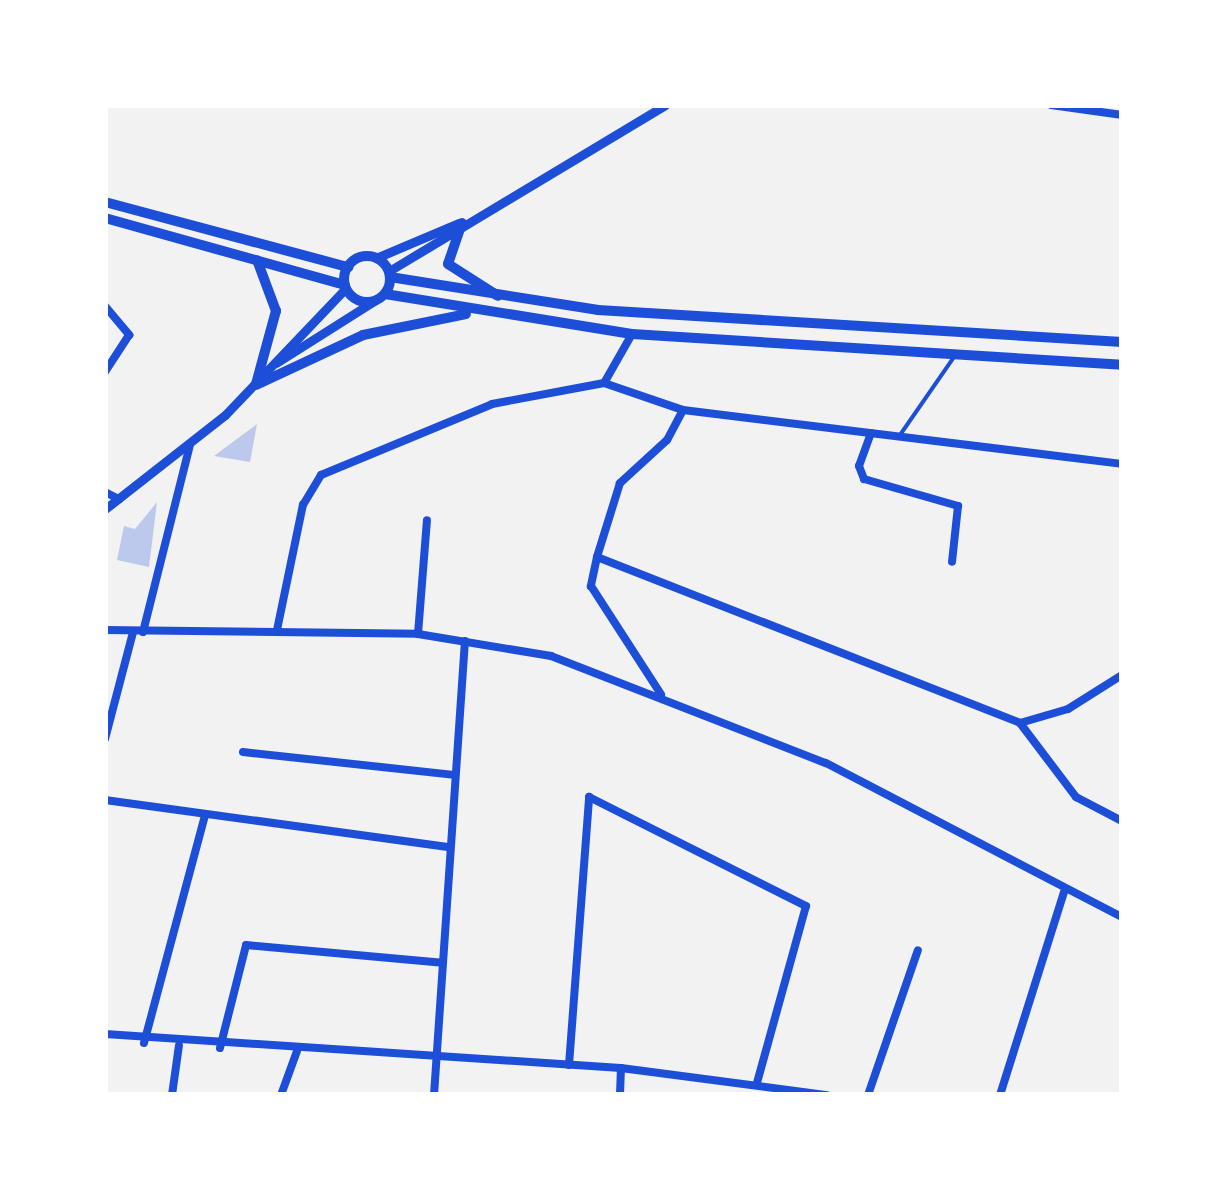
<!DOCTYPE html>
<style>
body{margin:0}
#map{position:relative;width:1227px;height:1200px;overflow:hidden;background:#f2f2f2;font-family:"Open Sans",sans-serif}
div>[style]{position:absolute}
.building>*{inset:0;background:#bdc9ec}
.service>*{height:4px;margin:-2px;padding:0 2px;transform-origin:2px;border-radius:2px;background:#1d4ed8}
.minor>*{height:8px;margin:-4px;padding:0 4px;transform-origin:4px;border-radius:4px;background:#1d4ed8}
.tertiary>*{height:9px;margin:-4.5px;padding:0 4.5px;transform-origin:4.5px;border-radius:4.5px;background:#1d4ed8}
.secondary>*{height:10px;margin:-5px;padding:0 5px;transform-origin:5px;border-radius:5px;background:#1d4ed8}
.secondary>.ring{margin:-5px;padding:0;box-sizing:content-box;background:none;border:10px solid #1d4ed8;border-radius:50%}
span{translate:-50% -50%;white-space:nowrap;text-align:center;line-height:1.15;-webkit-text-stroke:10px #fff;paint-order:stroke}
.frame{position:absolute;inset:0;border:108px solid #fff;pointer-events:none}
</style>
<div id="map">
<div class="building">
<div style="clip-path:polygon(257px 424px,250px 462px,214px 456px)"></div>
<div style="clip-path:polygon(157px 502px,149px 567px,117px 560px,124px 526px,135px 529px)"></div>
</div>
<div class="service">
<div style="left:900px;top:435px;width:95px;rotate:-55.3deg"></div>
</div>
<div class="minor">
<div style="left:1051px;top:105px;width:72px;rotate:8deg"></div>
<div style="left:105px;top:306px;width:38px;rotate:50deg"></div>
<div style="left:129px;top:335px;width:44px;rotate:123deg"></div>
<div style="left:632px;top:334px;width:56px;rotate:119.7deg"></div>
<div style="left:604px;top:383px;width:83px;rotate:18.9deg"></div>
<div style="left:683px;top:410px;width:34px;rotate:118deg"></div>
<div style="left:667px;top:440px;width:64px;rotate:137.5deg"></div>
<div style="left:620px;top:483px;width:77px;rotate:107.3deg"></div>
<div style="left:597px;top:557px;width:454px;rotate:21.4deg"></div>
<div style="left:1020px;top:723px;width:50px;rotate:-16.3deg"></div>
<div style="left:1068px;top:709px;width:64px;rotate:-32.2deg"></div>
<div style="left:683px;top:410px;width:442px;rotate:7deg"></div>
<div style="left:871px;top:433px;width:35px;rotate:110deg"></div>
<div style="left:859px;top:466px;width:14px;rotate:69deg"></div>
<div style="left:864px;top:479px;width:98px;rotate:16deg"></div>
<div style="left:958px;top:506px;width:56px;rotate:96.1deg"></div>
<div style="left:105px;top:492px;width:16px;rotate:27deg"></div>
<div style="left:597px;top:557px;width:30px;rotate:102deg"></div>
<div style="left:591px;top:586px;width:129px;rotate:57.1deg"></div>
<div style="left:105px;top:630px;width:313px;rotate:0.7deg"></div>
<div style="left:418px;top:634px;width:135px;rotate:9.4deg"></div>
<div style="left:551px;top:656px;width:295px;rotate:21.3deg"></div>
<div style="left:826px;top:763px;width:334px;rotate:27.5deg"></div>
<div style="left:277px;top:630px;width:128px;rotate:-78.3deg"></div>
<div style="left:303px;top:505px;width:35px;rotate:-59deg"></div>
<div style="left:321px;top:475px;width:185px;rotate:-22.5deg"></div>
<div style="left:492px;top:404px;width:114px;rotate:-10.6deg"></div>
<div style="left:143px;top:632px;width:193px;rotate:-75.9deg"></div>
<div style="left:418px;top:634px;width:114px;rotate:-85.5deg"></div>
<div style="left:1020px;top:723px;width:93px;rotate:52.9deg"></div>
<div style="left:1076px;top:797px;width:52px;rotate:27.6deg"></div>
<div style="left:105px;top:739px;width:111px;rotate:-75.3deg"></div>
<div style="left:243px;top:752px;width:212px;rotate:6.2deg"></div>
<div style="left:105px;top:800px;width:346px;rotate:7.8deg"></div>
<div style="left:105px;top:1034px;width:517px;rotate:3.77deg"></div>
<div style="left:621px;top:1068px;width:208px;rotate:7.5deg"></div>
<div style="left:144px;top:1043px;width:236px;rotate:-75deg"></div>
<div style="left:220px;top:1048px;width:106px;rotate:-75.8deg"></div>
<div style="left:246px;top:945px;width:197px;rotate:5.2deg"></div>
<div style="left:569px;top:1065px;width:269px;rotate:-85.7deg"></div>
<div style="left:589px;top:797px;width:243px;rotate:26.7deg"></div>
<div style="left:806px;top:906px;width:184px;rotate:105.5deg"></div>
<div style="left:172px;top:1095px;width:50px;rotate:-82deg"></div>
<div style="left:281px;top:1095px;width:47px;rotate:-70deg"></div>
<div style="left:434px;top:1095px;width:455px;rotate:-86.1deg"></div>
<div style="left:620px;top:1095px;width:27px;rotate:-88deg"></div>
<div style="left:868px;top:1095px;width:153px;rotate:-71deg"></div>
<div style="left:1000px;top:1095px;width:216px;rotate:-72.5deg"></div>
</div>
<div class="tertiary">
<div style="left:376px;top:258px;width:90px;rotate:-22.9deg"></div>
<div style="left:389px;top:271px;width:322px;rotate:-31deg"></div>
<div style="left:276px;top:363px;width:116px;rotate:-32.3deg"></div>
<div style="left:105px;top:509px;width:152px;rotate:-38.1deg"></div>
<div style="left:225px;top:415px;width:175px;rotate:-46.4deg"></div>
</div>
<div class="secondary">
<div style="left:105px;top:202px;width:252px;rotate:15deg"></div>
<div style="left:105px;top:218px;width:249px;rotate:15.6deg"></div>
<div style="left:462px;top:223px;width:43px;rotate:108.9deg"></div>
<div style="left:448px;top:264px;width:59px;rotate:32.6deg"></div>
<div class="ring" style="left:344px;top:256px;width:36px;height:36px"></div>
<div style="left:390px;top:277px;width:211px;rotate:9deg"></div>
<div style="left:598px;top:310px;width:525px;rotate:3.49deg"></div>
<div style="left:385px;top:294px;width:250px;rotate:9.2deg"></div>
<div style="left:632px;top:334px;width:491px;rotate:3.6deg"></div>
<div style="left:256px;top:384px;width:76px;rotate:-74.7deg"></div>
<div style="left:276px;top:311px;width:54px;rotate:-110.4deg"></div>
<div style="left:256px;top:385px;width:118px;rotate:-25deg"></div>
<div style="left:363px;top:335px;width:105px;rotate:-11.5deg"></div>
</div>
<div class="frame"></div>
</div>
